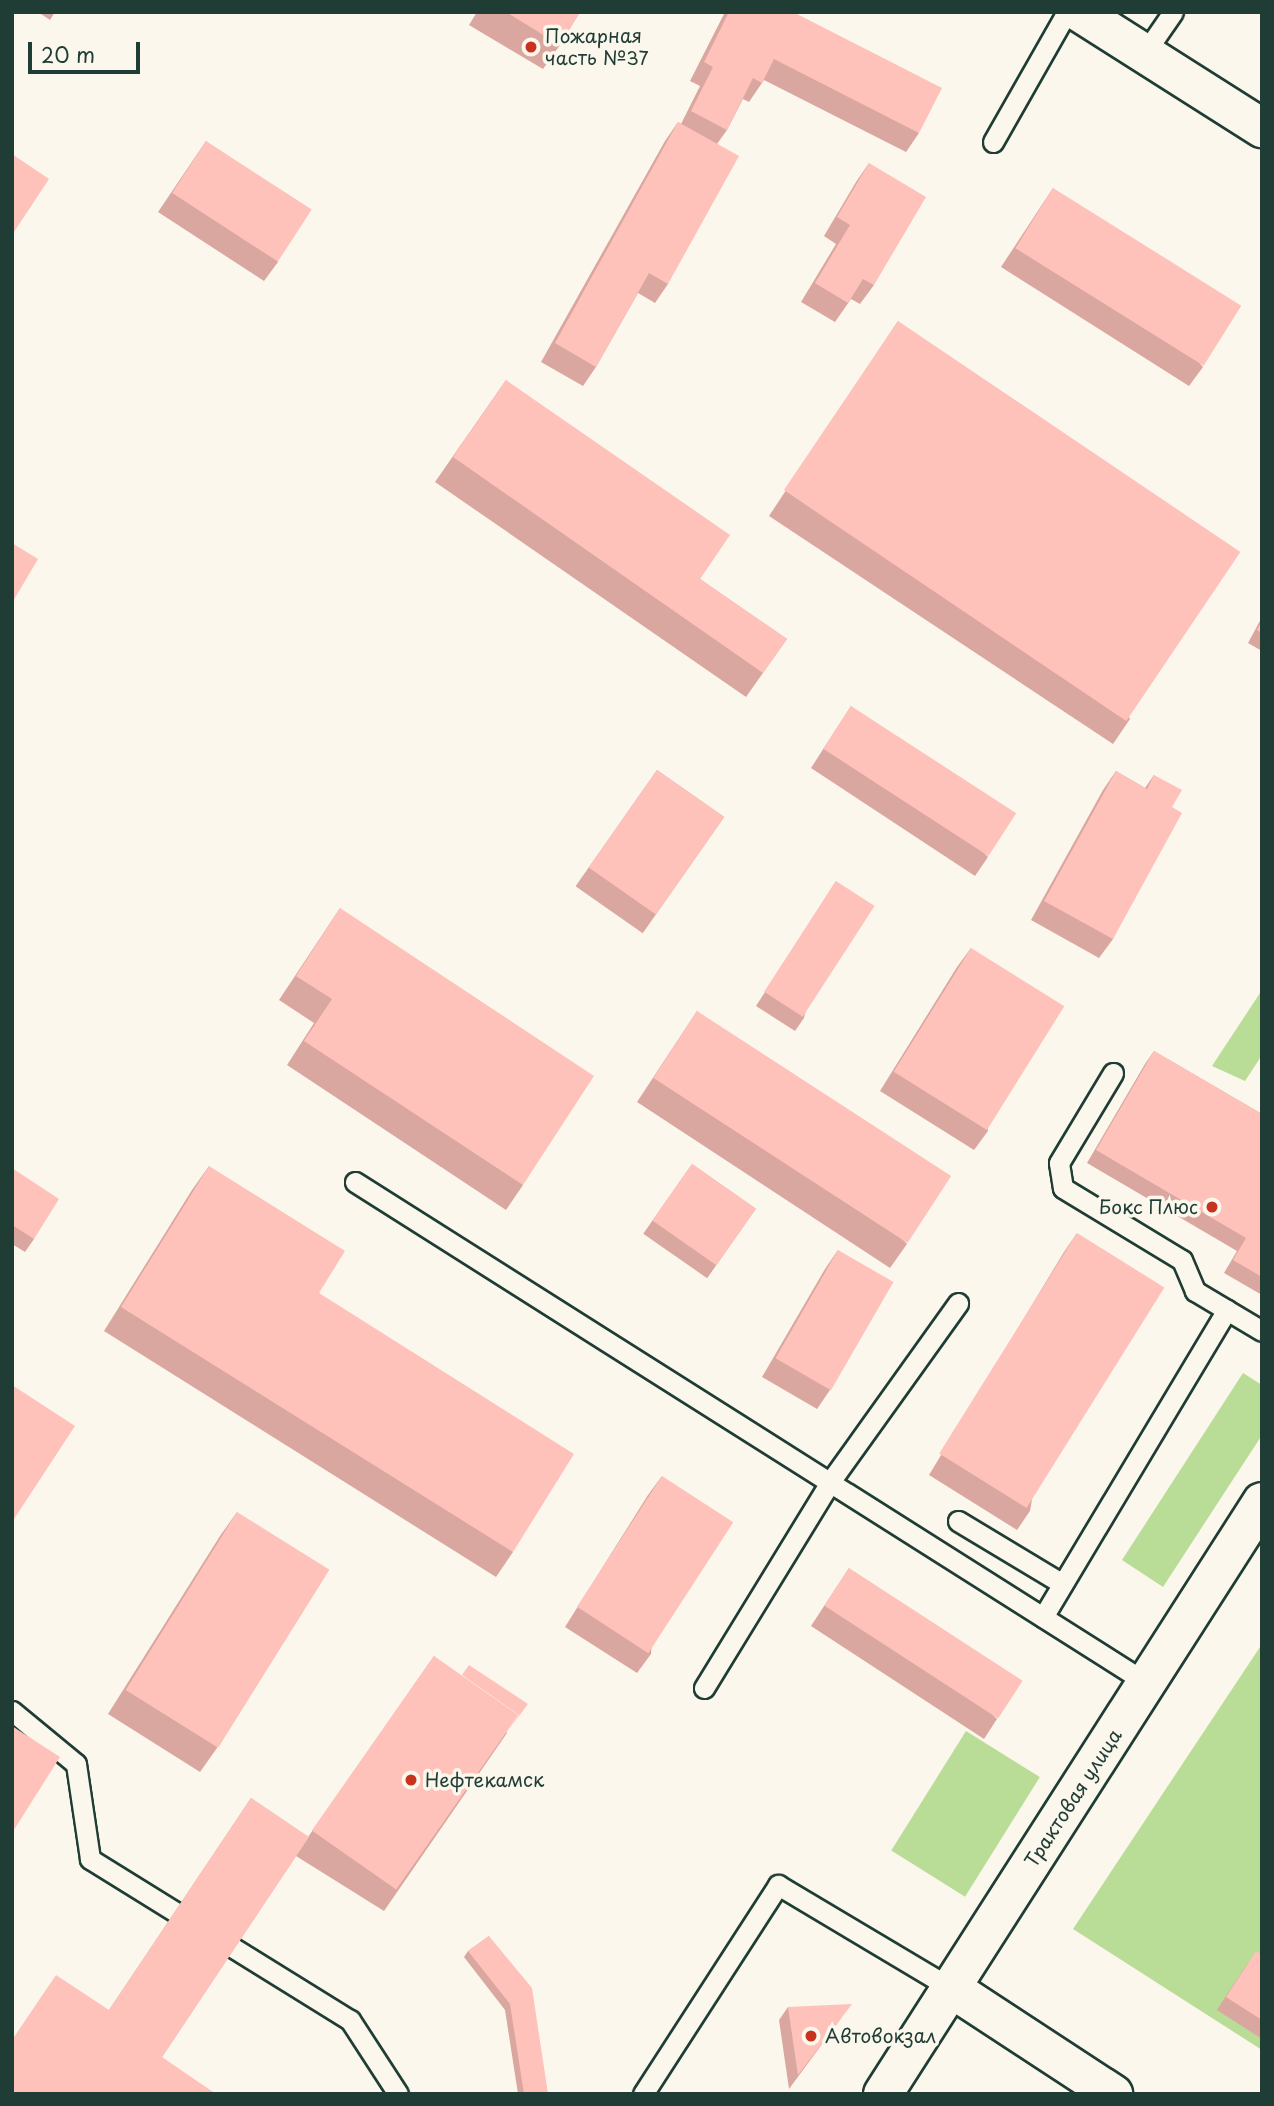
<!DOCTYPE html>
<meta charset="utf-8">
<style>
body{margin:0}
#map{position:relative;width:1274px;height:2106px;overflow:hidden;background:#fbf7ec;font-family:"Playpen Sans",sans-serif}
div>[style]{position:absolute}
.green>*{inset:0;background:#b9dc96;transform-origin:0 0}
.roads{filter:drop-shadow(2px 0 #1f3d34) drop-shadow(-2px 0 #1f3d34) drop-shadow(0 2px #1f3d34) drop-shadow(0 -2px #1f3d34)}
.lane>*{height:19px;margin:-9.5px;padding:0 9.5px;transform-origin:9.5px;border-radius:9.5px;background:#fbf7ec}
.secondary>*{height:38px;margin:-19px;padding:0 19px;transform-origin:19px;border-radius:19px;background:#fbf7ec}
.primary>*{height:38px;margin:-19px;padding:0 19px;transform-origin:19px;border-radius:19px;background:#fbf7ec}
.wall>*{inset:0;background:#daa7a0;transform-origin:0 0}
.building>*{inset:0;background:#fec2ba;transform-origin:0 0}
.dots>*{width:19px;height:19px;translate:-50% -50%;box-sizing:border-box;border:4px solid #fbf7ec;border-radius:50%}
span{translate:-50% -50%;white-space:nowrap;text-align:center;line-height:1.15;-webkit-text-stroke:7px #fbf7ec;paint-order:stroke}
.poi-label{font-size:19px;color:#1f3d34}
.left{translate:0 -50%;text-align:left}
.right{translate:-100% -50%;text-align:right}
.street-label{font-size:19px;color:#1f3d34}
.frame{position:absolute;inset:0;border:14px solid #1f3d34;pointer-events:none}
.scale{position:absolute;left:28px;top:42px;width:112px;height:32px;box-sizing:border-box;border:4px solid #1f3d34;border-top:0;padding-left:9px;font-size:21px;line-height:24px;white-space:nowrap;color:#1f3d34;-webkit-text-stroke:5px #fbf7ec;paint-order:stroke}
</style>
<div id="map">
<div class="green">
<div style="clip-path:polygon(1262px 990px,1262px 1055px,1245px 1081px,1212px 1066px)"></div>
<div style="clip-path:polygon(1243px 1373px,1262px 1385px,1262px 1435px,1163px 1587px,1122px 1560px)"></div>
<div style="clip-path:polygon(1262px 1644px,1262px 2050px,1073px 1929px)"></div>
<div style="left:966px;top:1731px;width:87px;height:141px;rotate:32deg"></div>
</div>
<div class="roads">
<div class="lane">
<div style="left:1144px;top:54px;width:51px;rotate:-55.4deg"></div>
<div style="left:993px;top:142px;width:150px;rotate:-60.4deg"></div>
<div style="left:1113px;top:1073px;width:105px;rotate:121deg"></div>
<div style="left:1059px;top:1163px;width:25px;rotate:81deg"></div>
<div style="left:1063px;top:1188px;width:139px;rotate:31.2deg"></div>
<div style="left:1182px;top:1260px;width:34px;rotate:67deg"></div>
<div style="left:1195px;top:1291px;width:78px;rotate:30.8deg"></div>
<div style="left:355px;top:1182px;width:937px;rotate:32.32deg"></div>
<div style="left:958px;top:1521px;width:122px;rotate:31deg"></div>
<div style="left:1043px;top:1617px;width:358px;rotate:-59.1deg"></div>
<div style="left:704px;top:1688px;width:241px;rotate:-58.5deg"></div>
<div style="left:830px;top:1482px;width:220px;rotate:-54.4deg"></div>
<div style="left:12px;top:1711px;width:83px;rotate:39.6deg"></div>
<div style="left:76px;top:1764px;width:96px;rotate:81.6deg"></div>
<div style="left:90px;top:1859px;width:306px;rotate:31.8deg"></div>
<div style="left:350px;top:2020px;width:88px;rotate:57deg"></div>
<div style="left:643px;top:2094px;width:249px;rotate:-57.1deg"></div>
<div style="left:778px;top:1885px;width:201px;rotate:30.8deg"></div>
</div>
<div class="secondary">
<div style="left:1079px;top:12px;width:217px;rotate:32.4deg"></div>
<div style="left:951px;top:1988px;width:194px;rotate:33.2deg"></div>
</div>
<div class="primary">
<div style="left:883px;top:2094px;width:703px;rotate:-57.37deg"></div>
</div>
</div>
<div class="wall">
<div style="clip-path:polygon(38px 12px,55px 12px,50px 20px)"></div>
<div style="clip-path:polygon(477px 12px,580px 12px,560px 45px,543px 69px,469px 25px)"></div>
<div style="clip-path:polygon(725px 12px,793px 12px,919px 133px,906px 152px,764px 80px,749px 102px,743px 99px,727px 130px,717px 144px,668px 284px,655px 303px,638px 293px,596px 367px,583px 386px,541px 362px,665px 141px,678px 122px,681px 124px,700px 86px,690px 81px)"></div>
<div style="clip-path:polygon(206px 141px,278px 262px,264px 281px,158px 212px)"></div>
<div style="clip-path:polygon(869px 163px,874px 285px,860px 304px,851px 299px,835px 322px,801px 302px,836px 244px,824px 236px,856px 182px)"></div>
<div style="clip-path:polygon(1053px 188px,1203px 367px,1189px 386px,1001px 267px)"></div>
<div style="clip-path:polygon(898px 321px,1130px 719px,1113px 744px,769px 516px)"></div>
<div style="clip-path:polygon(506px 380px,700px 579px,787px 639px,746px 697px,435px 482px)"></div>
<div style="clip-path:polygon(1262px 617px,1262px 651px,1248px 643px)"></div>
<div style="clip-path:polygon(851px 706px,988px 857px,975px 876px,811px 768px)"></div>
<div style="left:657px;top:770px;width:82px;height:142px;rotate:35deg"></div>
<div style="clip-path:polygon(1116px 771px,1145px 788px,1154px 775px,1172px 807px,1113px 939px,1099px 958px,1031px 920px,1103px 790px)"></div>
<div style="clip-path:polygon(836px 881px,804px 1018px,795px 1031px,756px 1006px)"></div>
<div style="clip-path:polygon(340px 908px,523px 1185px,506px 1210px,287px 1065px,314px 1023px,279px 1000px)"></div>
<div style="clip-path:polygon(971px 948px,988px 1131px,974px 1150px,880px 1091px,957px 967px)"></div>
<div style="clip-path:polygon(697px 1011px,907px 1244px,890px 1268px,637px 1102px)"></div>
<div style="clip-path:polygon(1154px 1051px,1262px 1114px,1262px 1295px,1224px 1273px,1237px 1251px,1087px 1163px,1145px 1064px)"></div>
<div style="left:692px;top:1164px;width:78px;height:85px;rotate:35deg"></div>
<div style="clip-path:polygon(209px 1166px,319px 1293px,513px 1552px,496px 1577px,104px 1331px,192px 1190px)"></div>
<div style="clip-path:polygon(12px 1168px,34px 1239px,25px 1252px,12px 1244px)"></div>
<div style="clip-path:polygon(1077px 1233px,1030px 1511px,1017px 1530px,929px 1475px,1064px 1252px)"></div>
<div style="clip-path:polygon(838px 1250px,830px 1390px,817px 1409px,762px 1377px,825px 1269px)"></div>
<div style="clip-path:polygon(662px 1476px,651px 1654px,637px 1673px,565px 1627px,648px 1495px)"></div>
<div style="clip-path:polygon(237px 1512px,217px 1748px,200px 1772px,108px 1714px,220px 1536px)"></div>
<div style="clip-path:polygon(849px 1568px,997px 1719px,984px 1739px,811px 1626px)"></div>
<div style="clip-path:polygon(434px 1656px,507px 1733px,384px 1911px,296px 1856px,162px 2057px,12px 2094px,109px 2010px,251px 1798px,308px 1837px)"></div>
<div style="clip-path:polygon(489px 1936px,548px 2094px,518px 2094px,505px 2010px,464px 1957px,468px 1951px)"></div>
<div style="clip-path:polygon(1262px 1955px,1262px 2039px,1217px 2010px,1247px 1964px)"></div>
<div style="clip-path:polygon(788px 2007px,842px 2017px,789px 2089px,779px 2020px)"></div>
</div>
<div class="building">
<div style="clip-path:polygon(506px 12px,580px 12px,560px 45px)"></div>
<div style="clip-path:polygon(729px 12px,793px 12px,942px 88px,919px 133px,774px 59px,762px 83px,753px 78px,727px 130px,691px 111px,713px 67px,704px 62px)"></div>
<div style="clip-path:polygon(678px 122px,739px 156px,668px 284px,649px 273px,596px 367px,555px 343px)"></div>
<div style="left:206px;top:141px;width:126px;height:62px;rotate:33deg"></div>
<div style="clip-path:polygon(12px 154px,49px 179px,12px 235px)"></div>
<div style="clip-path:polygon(869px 163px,926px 197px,874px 285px,863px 279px,848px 303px,815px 283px,850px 225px,837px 217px)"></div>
<div style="left:1053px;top:188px;width:222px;height:71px;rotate:32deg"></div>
<div style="left:898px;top:321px;width:413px;height:204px;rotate:34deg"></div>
<div style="clip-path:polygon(506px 380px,730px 535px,700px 579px,787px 639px,763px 673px,453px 457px)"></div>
<div style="clip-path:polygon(12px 543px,38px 559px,12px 603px)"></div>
<div style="clip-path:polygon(1262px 621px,1262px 633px,1257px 630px)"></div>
<div style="left:851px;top:706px;width:197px;height:51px;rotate:33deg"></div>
<div style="left:657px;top:770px;width:82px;height:119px;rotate:35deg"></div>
<div style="clip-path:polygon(1116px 771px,1147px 789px,1154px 775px,1182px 790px,1172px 807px,1182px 813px,1113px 939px,1044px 901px)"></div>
<div style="left:836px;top:881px;width:46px;height:132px;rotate:33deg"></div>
<div style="clip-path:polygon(340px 908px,594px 1076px,523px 1185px,304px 1041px,332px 999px,296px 976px)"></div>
<div style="left:971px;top:948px;width:110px;height:146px;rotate:32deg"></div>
<div style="left:697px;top:1011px;width:303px;height:80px;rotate:33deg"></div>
<div style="clip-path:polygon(1154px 1051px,1262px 1114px,1262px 1277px,1233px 1260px,1246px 1238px,1096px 1150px)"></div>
<div style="left:692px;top:1164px;width:78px;height:69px;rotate:35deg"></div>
<div style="clip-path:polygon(209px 1166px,345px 1251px,319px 1293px,574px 1454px,513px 1552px,121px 1307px)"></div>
<div style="clip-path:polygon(12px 1168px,59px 1199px,34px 1239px,12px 1225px)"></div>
<div style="left:1077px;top:1233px;width:103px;height:260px;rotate:32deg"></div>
<div style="left:838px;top:1250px;width:64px;height:125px;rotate:30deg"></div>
<div style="clip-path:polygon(12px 1385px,75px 1426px,12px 1522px)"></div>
<div style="left:662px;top:1476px;width:85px;height:156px;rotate:33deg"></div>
<div style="left:237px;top:1512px;width:109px;height:210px;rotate:32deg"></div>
<div style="left:849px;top:1568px;width:207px;height:45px;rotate:33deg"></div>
<div style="left:434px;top:1656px;width:103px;height:213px;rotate:35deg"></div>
<div style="clip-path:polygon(469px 1665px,528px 1704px,510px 1728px,519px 1715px,462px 1675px)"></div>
<div style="clip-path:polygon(12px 1726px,60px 1757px,12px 1833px)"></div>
<div style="clip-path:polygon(251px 1798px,309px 1837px,162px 2057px,216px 2094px,12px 2094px,12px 2040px,56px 1975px,109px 2010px)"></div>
<div style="clip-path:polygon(489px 1936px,532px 1988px,548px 2094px,524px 2094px,510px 2004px,468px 1951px)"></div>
<div style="clip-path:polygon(1256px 1951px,1262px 1955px,1262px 2020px,1226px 1997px)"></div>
<div style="clip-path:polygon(852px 2004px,798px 2075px,788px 2007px)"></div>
</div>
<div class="dots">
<div style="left:531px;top:47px;background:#c8321e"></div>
<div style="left:1212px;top:1207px;background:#c8321e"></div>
<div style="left:411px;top:1780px;background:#c8321e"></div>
<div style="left:811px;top:2036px;background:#c8321e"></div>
</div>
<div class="poi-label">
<span class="left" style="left:545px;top:47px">Пожарная<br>часть №37</span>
<span class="right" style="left:1198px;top:1207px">Бокс Плюс</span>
<span class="left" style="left:425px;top:1780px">Нефтекамск</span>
<span class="left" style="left:825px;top:2036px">Автовокзал</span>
</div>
<div class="street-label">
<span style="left:1073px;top:1798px;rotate:-57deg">Трактовая улица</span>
</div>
<div class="frame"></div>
<div class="scale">20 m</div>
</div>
